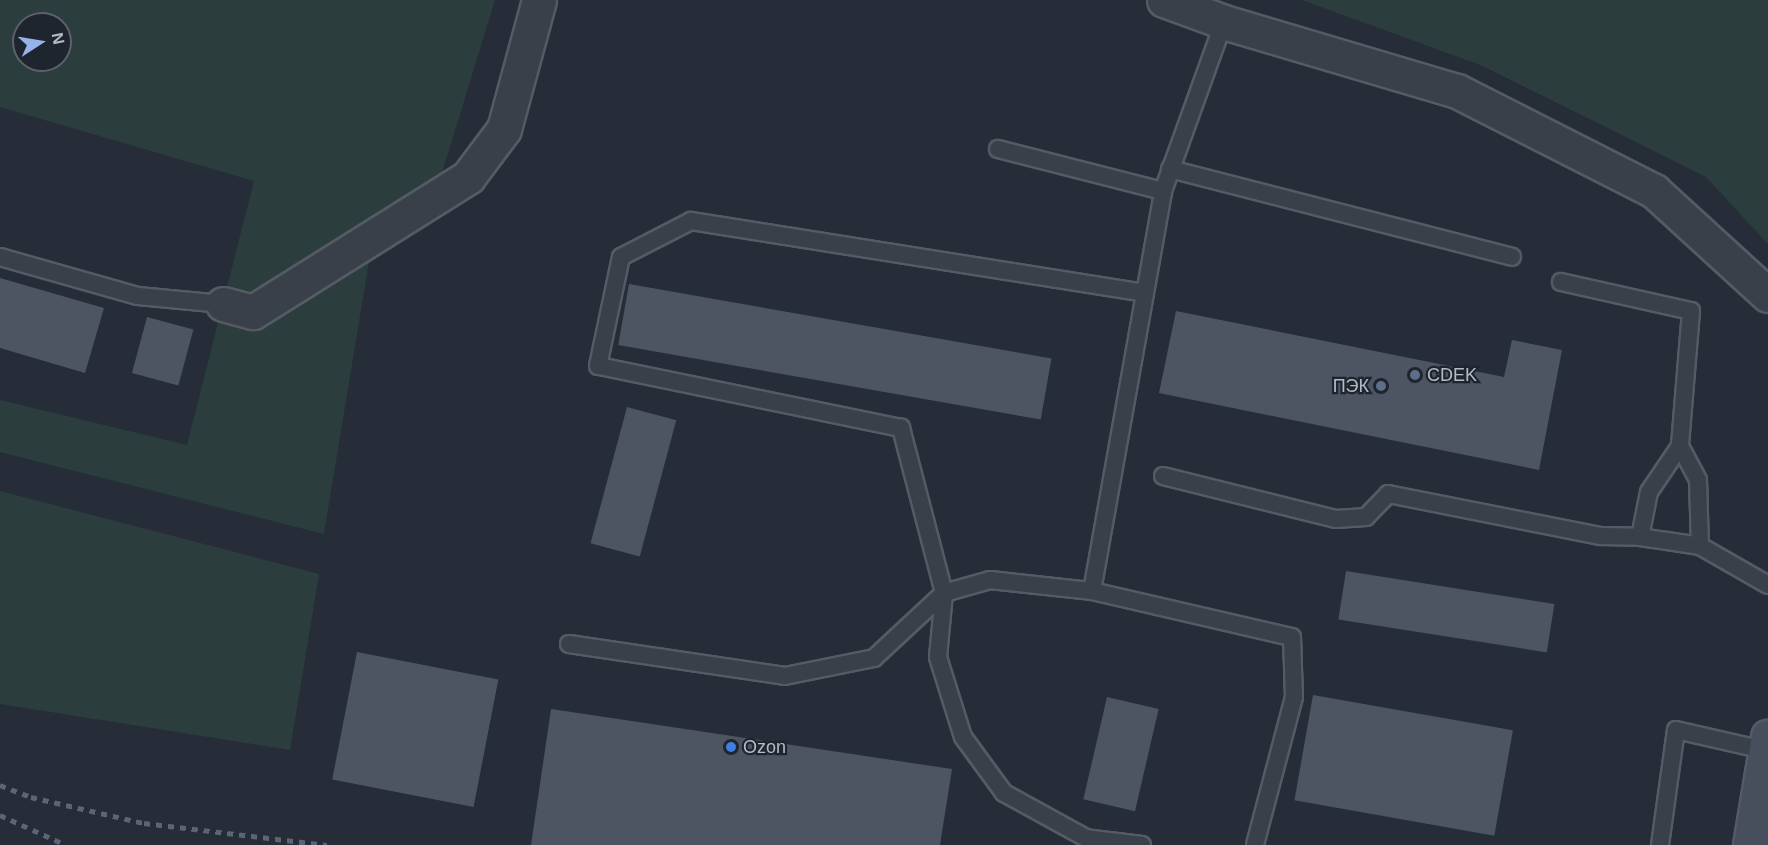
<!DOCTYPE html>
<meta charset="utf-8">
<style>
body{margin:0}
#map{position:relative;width:1768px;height:845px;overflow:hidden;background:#262d39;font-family:Arial,sans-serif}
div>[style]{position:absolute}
.green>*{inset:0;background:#2c3d3e}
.building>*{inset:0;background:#4d5563;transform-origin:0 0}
.roads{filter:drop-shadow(2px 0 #555b65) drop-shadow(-2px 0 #555b65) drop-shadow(0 2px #555b65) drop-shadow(0 -2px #555b65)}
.service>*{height:16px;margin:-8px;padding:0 8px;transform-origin:8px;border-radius:8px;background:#3a404a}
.minor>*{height:33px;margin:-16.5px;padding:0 16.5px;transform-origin:16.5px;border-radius:16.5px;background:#3a404a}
.secondary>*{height:33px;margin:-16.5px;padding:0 16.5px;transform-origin:16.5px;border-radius:16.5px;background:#484f5c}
.rail>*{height:4.5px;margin-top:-2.25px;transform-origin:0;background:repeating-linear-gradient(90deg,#5e6572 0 6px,transparent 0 12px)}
.dots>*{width:16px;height:16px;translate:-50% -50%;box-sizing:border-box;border:3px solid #1f252f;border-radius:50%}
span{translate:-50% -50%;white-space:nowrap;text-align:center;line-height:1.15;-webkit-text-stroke:4.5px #1f252f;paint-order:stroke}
.poi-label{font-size:18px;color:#b5bbc5}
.left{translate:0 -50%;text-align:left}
.right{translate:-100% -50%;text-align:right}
.north{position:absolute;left:12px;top:12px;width:60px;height:60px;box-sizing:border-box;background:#1f252f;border:2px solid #5b616b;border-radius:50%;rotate:78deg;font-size:16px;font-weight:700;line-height:24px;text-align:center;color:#b5bbc5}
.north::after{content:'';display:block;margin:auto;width:21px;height:27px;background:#95b2ea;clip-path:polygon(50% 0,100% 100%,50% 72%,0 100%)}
</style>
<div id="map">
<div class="green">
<div style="clip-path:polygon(evenodd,0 0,495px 0,441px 176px,370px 255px,324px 534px,0 452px,0 400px,187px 445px,254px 181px,0 107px,0 0,24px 24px,60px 24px,60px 60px,24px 60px,24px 24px)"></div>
<div style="clip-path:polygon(1302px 0,1768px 0,1768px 244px,1706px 177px,1483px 66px)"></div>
<div style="clip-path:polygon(0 491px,319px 574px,290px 750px,0 704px)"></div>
</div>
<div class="building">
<div style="clip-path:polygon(0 278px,104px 308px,85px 373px,0 348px)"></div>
<div style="left:629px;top:284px;width:429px;height:62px;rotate:10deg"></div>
<div style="clip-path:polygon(1176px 311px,1504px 377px,1512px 340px,1562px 350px,1539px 470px,1159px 393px)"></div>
<div style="left:147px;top:317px;width:48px;height:58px;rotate:15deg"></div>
<div style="left:627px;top:407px;width:51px;height:141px;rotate:15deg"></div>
<div style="left:1346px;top:571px;width:211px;height:49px;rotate:9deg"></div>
<div style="left:357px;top:652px;width:144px;height:130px;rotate:11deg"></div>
<div style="left:1313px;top:695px;width:203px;height:107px;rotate:10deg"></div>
<div style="left:1107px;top:697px;width:53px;height:105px;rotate:13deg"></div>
<div style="clip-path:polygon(551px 709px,952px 769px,940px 845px,531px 845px)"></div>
</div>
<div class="roads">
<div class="service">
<div style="left:998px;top:149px;width:170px;rotate:14.3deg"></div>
<div style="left:1170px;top:169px;width:353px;rotate:14.4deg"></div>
<div style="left:0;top:257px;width:143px;rotate:15.8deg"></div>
<div style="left:138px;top:296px;width:85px;rotate:5.4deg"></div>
<div style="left:1561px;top:282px;width:133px;rotate:12.6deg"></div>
<div style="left:1691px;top:311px;width:135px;rotate:94.7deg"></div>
<div style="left:1680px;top:446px;width:38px;rotate:62deg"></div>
<div style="left:1698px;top:480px;width:66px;rotate:88.3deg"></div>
<div style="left:1163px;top:476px;width:178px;rotate:14deg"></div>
<div style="left:1336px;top:519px;width:30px;rotate:-4deg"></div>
<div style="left:1366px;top:517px;width:32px;rotate:-46deg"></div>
<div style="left:1388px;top:494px;width:217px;rotate:11.2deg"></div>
<div style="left:1601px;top:536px;width:39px;rotate:1deg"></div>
<div style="left:1640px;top:537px;width:61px;rotate:8.5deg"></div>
<div style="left:1700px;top:546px;width:78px;rotate:29.8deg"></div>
<div style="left:1640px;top:537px;width:46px;rotate:-78.7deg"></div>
<div style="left:1649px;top:492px;width:55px;rotate:-56deg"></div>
<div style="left:1092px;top:591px;width:406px;rotate:-79.9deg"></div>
<div style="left:1163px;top:191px;width:180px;rotate:-70.2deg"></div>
<div style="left:569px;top:644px;width:218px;rotate:8.4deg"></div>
<div style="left:785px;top:676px;width:91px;rotate:-11.4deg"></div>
<div style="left:874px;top:658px;width:96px;rotate:-42.9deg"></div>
<div style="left:944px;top:593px;width:48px;rotate:-15.8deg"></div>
<div style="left:990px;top:580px;width:103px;rotate:6.2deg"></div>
<div style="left:1092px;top:591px;width:205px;rotate:13deg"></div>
<div style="left:1292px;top:637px;width:60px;rotate:88.1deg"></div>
<div style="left:1294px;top:697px;width:153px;rotate:104.8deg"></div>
<div style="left:1142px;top:845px;width:56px;rotate:-172.9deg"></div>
<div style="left:1086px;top:838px;width:94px;rotate:-151.2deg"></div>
<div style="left:1004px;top:793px;width:69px;rotate:-126.2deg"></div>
<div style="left:963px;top:737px;width:84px;rotate:-107.4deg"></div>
<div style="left:938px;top:657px;width:64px;rotate:-84.6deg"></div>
<div style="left:944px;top:593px;width:171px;rotate:-104.6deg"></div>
<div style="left:901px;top:428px;width:309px;rotate:-168.4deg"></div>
<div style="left:598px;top:366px;width:111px;rotate:-78.1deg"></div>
<div style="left:621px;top:257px;width:79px;rotate:-27.2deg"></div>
<div style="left:691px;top:221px;width:459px;rotate:9deg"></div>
<div style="left:1660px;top:845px;width:116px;rotate:-82.1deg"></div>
<div style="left:1676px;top:730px;width:90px;rotate:12.8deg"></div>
</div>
<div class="minor">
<div style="left:1164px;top:0;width:64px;rotate:20.1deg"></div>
<div style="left:1224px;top:22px;width:243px;rotate:16.5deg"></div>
<div style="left:1457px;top:91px;width:221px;rotate:26.9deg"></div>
<div style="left:1654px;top:191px;width:154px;rotate:42.4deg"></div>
<div style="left:223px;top:304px;width:31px;rotate:15deg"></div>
<div style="left:253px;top:312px;width:254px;rotate:-32.1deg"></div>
<div style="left:468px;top:177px;width:60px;rotate:-53.1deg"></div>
<div style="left:504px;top:129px;width:134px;rotate:-74.8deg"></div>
</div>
<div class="secondary">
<div style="left:1750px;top:845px;width:110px;rotate:-80.6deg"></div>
</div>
</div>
<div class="rail">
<div style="left:0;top:785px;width:33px;rotate:21deg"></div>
<div style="left:31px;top:797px;width:116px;rotate:13deg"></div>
<div style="left:144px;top:823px;width:184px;rotate:6.9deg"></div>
<div style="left:0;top:815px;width:72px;rotate:24.4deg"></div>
</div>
<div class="dots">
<div style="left:1415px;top:375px;background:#5c6f8a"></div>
<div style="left:1381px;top:386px;background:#5c6f8a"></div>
<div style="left:731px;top:747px;background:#3f7fe0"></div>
</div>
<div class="poi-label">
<span class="left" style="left:1427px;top:375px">CDEK</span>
<span class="right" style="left:1369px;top:386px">ПЭК</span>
<span class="left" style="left:743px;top:747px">Ozon</span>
</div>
<div class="north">N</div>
</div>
